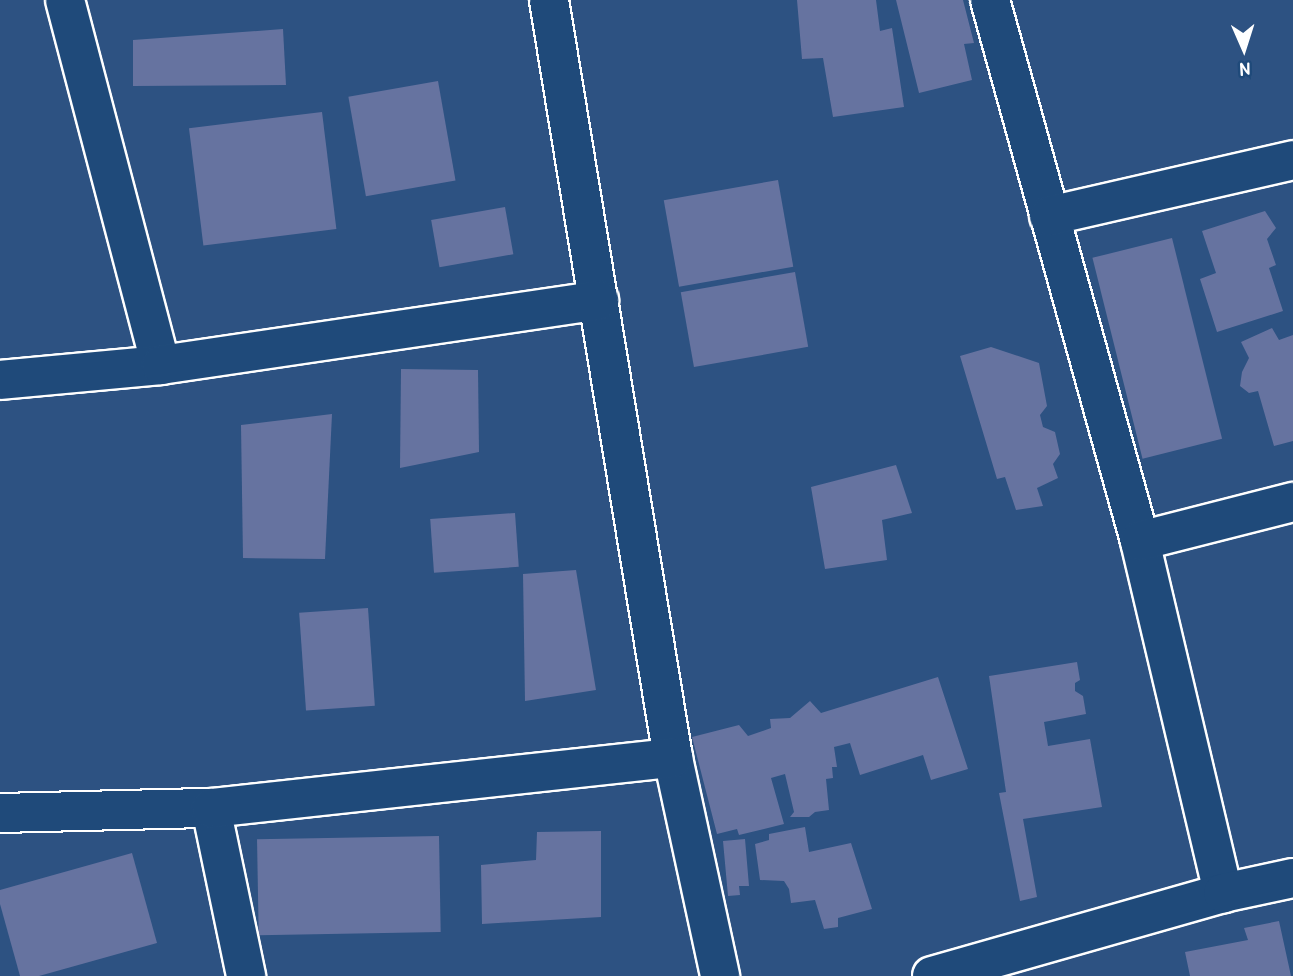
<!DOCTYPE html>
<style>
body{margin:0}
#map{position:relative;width:1293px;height:976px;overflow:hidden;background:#2d5282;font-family:"Patrick Hand",sans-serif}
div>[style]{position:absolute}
.building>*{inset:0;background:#6673a0;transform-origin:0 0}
.roads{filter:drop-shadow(2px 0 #fff) drop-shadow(-2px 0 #fff) drop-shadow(0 2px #fff) drop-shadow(0 -2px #fff)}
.minor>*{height:38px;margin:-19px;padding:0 19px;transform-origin:19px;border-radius:19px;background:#1f4a7a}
span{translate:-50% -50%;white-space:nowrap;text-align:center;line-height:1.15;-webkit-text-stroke:7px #1f4a7a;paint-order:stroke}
.north{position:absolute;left:1209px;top:14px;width:70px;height:70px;-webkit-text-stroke:5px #1f4a7a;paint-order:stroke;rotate:177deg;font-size:19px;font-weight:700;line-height:28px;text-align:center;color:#fff}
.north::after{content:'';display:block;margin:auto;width:24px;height:32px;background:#fff;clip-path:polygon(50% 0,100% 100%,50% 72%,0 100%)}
</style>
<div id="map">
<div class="building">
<div style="clip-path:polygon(797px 0,876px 0,880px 31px,892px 28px,904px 107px,833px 117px,823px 58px,802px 59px)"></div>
<div style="clip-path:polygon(896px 0,963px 0,974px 43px,964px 44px,972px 80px,919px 93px)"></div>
<div style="clip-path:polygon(283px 29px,286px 85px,133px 86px,133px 40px)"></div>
<div style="left:438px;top:81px;width:101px;height:91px;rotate:80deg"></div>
<div style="left:322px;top:112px;width:118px;height:134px;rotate:83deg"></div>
<div style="left:778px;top:180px;width:88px;height:116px;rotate:80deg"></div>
<div style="left:505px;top:207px;width:48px;height:75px;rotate:80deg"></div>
<div style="clip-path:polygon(1265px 211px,1276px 228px,1267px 239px,1276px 265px,1269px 268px,1283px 311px,1217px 332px,1200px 279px,1216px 273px,1202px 231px)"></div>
<div style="left:1172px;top:238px;width:207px;height:82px;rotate:76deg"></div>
<div style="left:795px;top:272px;width:76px;height:116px;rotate:80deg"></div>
<div style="clip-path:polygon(1272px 328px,1279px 340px,1293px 335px,1293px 441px,1274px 446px,1258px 391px,1249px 393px,1240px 386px,1242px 372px,1249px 358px,1241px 342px)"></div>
<div style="clip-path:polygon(991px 347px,1039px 363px,1047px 406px,1040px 415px,1043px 427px,1055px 432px,1060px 454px,1053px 464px,1058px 478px,1037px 488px,1043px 506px,1016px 510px,1005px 477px,997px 479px,960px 356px)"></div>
<div style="clip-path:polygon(401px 369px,478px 370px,479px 452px,400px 468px)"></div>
<div style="clip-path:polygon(332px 414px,325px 559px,243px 558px,241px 425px)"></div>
<div style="clip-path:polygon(896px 465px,912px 513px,882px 520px,887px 560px,825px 569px,811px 487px)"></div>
<div style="left:515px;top:513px;width:54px;height:85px;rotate:86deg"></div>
<div style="clip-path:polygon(576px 570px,596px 690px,525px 701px,523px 574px)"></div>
<div style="left:368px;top:608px;width:98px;height:69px;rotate:86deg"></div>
<div style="clip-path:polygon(1077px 662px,1080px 680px,1075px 683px,1075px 691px,1083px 696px,1086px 714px,1044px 722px,1048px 746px,1090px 739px,1102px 807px,1023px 819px,1037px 897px,1020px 901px,999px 793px,1006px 792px,989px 676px)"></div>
<div style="clip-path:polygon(938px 677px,968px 769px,931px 780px,923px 755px,860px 775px,850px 743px,834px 747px,837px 767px,832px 767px,833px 778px,826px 779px,829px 810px,815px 812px,809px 817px,790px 817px,794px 812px,785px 774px,771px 778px,784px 824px,739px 835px,737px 829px,717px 834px,692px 737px,739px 725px,748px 736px,771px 728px,770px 719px,790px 718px,810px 701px,821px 713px)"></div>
<div style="clip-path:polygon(805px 827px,809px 852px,851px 843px,872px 909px,838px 918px,838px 927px,824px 929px,815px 900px,791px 903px,789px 889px,784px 881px,760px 880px,755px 844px,769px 840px,769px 834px)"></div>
<div style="clip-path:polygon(601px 831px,601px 917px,482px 924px,481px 865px,536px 860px,537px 832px)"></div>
<div style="left:439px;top:836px;width:96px;height:182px;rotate:89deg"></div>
<div style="clip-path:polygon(745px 839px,749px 886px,739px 886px,740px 895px,728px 896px,723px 841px)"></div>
<div style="clip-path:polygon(132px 853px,157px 943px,39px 976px,20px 976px,0 904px,0 890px)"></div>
<div style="clip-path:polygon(1279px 921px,1291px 976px,1190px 976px,1185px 952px,1248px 940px,1244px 928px)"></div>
</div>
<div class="roads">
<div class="minor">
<div style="left:65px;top:0;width:377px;rotate:75.3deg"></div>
<div style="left:549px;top:0;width:768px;rotate:80.71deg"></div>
<div style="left:673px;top:758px;width:223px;rotate:77.8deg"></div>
<div style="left:990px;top:0;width:561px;rotate:74.5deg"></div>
<div style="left:1140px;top:541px;width:362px;rotate:76.7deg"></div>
<div style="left:1049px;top:216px;width:250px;rotate:-12.9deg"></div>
<div style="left:0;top:380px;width:162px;rotate:-5.3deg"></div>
<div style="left:161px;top:365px;width:443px;rotate:-8.4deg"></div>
<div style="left:1140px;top:541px;width:158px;rotate:-14.3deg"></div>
<div style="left:211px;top:808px;width:172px;rotate:78.2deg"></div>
<div style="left:0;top:813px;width:211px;rotate:-1.4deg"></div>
<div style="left:211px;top:808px;width:465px;rotate:-6.2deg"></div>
<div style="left:932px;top:976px;width:303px;rotate:-15.9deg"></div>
<div style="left:1223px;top:893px;width:72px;rotate:-12.1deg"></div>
</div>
</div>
<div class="north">N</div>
</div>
